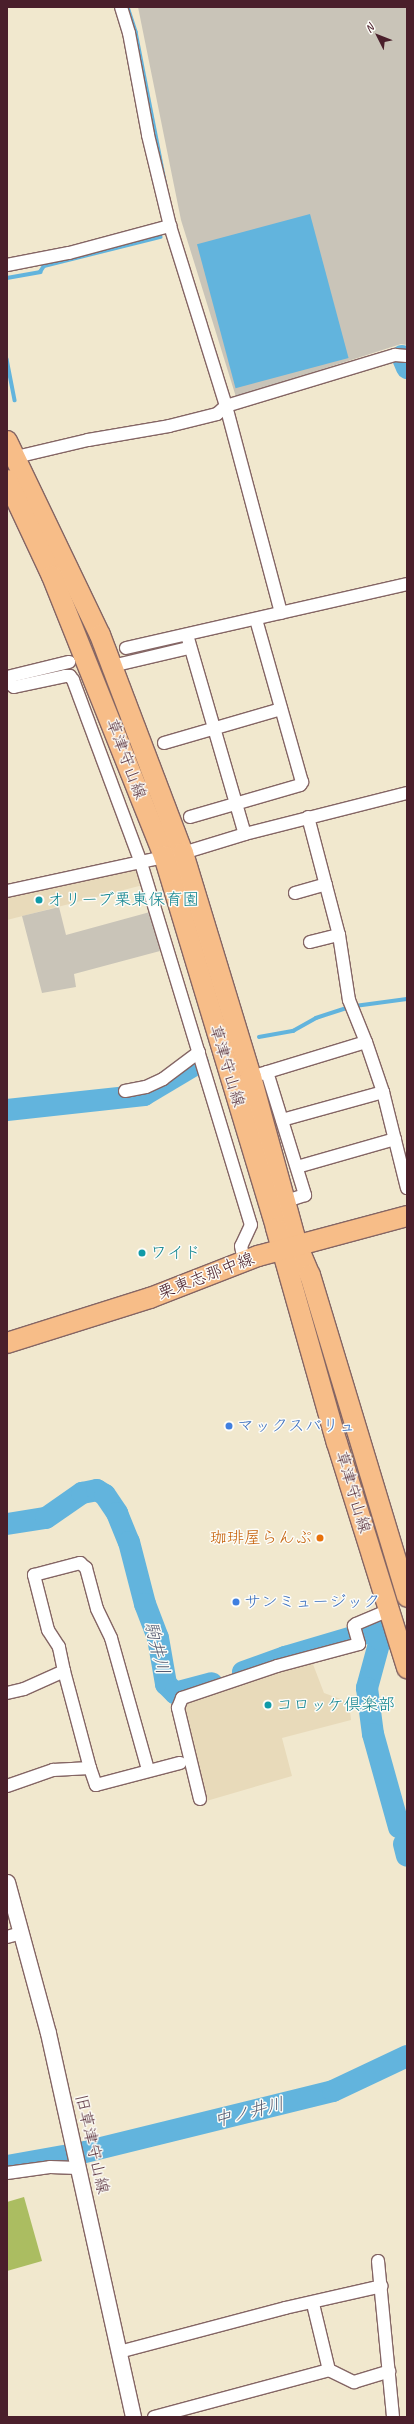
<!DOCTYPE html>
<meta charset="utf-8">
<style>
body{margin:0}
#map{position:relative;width:414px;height:2424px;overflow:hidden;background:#f1e8ce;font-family:Caveat,"Klee One",sans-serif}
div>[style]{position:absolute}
.built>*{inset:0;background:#e8daba}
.industrial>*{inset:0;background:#c9c4b8}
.green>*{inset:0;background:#abbd61}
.water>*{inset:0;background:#62b4dd;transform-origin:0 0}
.stream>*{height:3.5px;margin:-1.75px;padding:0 1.75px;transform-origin:1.75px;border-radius:1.75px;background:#62b4dd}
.river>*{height:22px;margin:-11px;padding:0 11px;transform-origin:11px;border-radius:11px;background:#62b4dd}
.minor-tunnel>*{height:12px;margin-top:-6px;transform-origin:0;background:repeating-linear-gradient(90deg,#d0c0ad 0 12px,transparent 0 18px)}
.roads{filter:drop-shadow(1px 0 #846564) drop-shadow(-1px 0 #846564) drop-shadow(0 1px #846564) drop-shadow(0 -1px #846564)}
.minor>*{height:12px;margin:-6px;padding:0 6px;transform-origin:6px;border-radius:6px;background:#fff}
.tertiary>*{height:15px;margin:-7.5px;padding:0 7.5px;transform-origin:7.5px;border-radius:7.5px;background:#fff}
.primary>*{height:20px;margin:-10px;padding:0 10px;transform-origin:10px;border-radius:10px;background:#f7bd88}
.dots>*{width:11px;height:11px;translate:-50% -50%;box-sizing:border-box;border:2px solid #fdfcf7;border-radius:50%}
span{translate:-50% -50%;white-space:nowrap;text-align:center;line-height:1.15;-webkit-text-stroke:3px #fdfcf7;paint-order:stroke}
.street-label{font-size:17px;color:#4a1f2b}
.culture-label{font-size:17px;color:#0d838f}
.left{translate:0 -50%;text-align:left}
.shop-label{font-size:17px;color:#366cbe}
.food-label{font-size:17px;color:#c56008}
.right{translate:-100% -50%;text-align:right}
.water-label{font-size:18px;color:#545b72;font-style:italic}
.frame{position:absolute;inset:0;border:8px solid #4a1f2b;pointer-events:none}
.north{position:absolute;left:358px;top:16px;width:40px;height:40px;-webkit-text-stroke:3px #fdfcf7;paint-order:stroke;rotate:312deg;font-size:11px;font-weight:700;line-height:16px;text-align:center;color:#4a1f2b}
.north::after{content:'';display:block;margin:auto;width:14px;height:18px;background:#4a1f2b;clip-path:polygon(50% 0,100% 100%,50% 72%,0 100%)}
</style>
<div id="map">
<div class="built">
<div style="clip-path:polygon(139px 869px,143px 885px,7px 920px,7px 897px)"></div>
<div style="clip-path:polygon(311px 1659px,324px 1693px,349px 1702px,351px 1720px,282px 1738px,292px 1776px,203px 1802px,183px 1708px,186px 1700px)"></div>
</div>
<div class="industrial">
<div style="clip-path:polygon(138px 7px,407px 7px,407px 345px,401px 344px,236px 397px,181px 220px)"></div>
<div style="clip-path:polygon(59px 907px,66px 935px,150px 912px,160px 951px,74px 974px,76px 987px,42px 993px,22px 916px)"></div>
</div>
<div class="green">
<div style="clip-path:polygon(24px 2197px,42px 2261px,7px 2271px,7px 2202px)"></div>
</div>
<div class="water">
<div style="left:310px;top:214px;width:149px;height:117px;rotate:75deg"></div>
</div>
<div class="stream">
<div style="left:128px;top:7px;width:26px;rotate:72deg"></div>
<div style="left:136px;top:32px;width:157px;rotate:79deg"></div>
<div style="left:7px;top:278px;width:34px;rotate:-10deg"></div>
<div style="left:40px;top:272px;width:7px;rotate:-56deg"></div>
<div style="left:44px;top:266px;width:120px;rotate:-14deg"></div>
<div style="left:7px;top:359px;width:42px;rotate:79deg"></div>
<div style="left:355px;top:1006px;width:52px;rotate:-7.7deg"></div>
<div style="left:259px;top:1037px;width:35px;rotate:-10deg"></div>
<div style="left:293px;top:1031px;width:26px;rotate:-29deg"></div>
<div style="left:316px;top:1018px;width:35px;rotate:-18deg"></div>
</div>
<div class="river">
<div style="left:402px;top:356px;width:13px;rotate:67deg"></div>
<div style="left:7px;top:1110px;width:138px;rotate:-6.2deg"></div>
<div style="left:144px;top:1095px;width:63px;rotate:-30.7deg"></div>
<div style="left:7px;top:1524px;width:39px;rotate:-9deg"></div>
<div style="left:46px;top:1518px;width:44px;rotate:-34.8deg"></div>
<div style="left:82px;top:1493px;width:15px;rotate:-11deg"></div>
<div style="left:97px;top:1490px;width:9px;rotate:32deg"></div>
<div style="left:105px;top:1495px;width:22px;rotate:56deg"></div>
<div style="left:117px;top:1513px;width:31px;rotate:68deg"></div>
<div style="left:129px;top:1542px;width:64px;rotate:75.5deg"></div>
<div style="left:145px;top:1604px;width:36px;rotate:69deg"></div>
<div style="left:158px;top:1638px;width:47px;rotate:80.1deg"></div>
<div style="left:166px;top:1684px;width:13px;rotate:45deg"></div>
<div style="left:175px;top:1693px;width:38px;rotate:-15deg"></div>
<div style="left:380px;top:1640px;width:50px;rotate:105.2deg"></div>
<div style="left:367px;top:1688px;width:46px;rotate:82.6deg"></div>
<div style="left:373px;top:1734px;width:97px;rotate:74.4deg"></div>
<div style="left:243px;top:1672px;width:45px;rotate:-19.7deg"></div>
<div style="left:285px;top:1657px;width:96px;rotate:-16.4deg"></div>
<div style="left:377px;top:1630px;width:10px;rotate:73deg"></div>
<div style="left:404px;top:1844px;width:12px;rotate:76deg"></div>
<div style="left:85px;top:2152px;width:255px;rotate:-13.8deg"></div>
<div style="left:333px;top:2091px;width:82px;rotate:-25.3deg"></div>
<div style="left:7px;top:2166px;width:57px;rotate:-10.1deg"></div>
</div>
<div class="minor-tunnel">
<div style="left:69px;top:662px;width:59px;rotate:-13.8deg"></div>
</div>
<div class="roads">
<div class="minor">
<div style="left:121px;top:7px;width:27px;rotate:73deg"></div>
<div style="left:129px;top:33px;width:104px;rotate:79.4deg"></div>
<div style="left:148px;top:135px;width:94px;rotate:76.4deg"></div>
<div style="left:170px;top:226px;width:189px;rotate:72.7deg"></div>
<div style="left:226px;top:406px;width:214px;rotate:75.1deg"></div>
<div style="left:7px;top:265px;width:63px;rotate:-11deg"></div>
<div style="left:69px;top:253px;width:105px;rotate:-15deg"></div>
<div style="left:16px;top:457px;width:74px;rotate:-13.3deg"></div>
<div style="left:88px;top:440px;width:82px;rotate:-9.8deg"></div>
<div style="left:169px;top:426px;width:49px;rotate:-14deg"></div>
<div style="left:217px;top:414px;width:12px;rotate:-42deg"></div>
<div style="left:226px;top:406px;width:177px;rotate:-16.8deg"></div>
<div style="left:395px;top:355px;width:12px;rotate:5deg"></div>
<div style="left:187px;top:635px;width:207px;rotate:73.8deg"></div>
<div style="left:126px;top:648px;width:288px;rotate:-12.8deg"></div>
<div style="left:112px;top:666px;width:79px;rotate:-13.2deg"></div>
<div style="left:7px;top:677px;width:64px;rotate:-13.6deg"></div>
<div style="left:7px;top:681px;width:9px;rotate:41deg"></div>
<div style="left:14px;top:687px;width:52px;rotate:-12.2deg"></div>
<div style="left:65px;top:676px;width:5px"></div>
<div style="left:70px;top:676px;width:5px;rotate:53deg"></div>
<div style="left:73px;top:680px;width:195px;rotate:69.6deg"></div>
<div style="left:141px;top:863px;width:378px;rotate:73.1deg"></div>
<div style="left:251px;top:1225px;width:23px;rotate:115deg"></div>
<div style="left:241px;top:1246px;width:16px;rotate:79deg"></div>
<div style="left:164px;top:743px;width:122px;rotate:-16.2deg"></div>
<div style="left:190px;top:817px;width:115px;rotate:-16.2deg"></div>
<div style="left:300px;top:785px;width:4px;rotate:-56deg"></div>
<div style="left:302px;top:782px;width:169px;rotate:-105.8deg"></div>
<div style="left:308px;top:817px;width:122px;rotate:75.3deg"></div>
<div style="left:339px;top:935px;width:66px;rotate:81.3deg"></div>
<div style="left:349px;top:1000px;width:45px;rotate:68deg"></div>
<div style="left:7px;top:891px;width:180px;rotate:-12.2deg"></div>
<div style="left:183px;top:853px;width:65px;rotate:-17deg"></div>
<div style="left:245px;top:834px;width:167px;rotate:-14.2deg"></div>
<div style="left:295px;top:893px;width:32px;rotate:-16deg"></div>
<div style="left:310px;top:942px;width:30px;rotate:-14deg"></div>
<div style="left:267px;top:1072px;width:129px;rotate:72.8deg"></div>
<div style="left:305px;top:1195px;width:22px;rotate:162deg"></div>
<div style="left:251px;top:1077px;width:120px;rotate:-16.9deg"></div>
<div style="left:366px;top:1042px;width:53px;rotate:71.2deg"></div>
<div style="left:383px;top:1092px;width:99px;rotate:76deg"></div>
<div style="left:125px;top:1091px;width:21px;rotate:-11deg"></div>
<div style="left:146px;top:1087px;width:19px;rotate:-25deg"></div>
<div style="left:163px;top:1079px;width:45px;rotate:-36.9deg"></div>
<div style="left:282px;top:1120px;width:105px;rotate:-15.5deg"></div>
<div style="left:297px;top:1167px;width:102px;rotate:-15.9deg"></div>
<div style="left:64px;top:1671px;width:100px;rotate:75deg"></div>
<div style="left:7px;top:1693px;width:17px;rotate:-13deg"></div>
<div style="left:24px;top:1689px;width:44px;rotate:-24.2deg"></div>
<div style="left:64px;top:1671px;width:25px;rotate:-102deg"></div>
<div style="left:59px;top:1647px;width:20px;rotate:-123deg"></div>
<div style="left:48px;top:1630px;width:57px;rotate:-104.3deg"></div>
<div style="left:34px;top:1575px;width:48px;rotate:-14.6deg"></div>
<div style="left:80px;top:1563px;width:8px;rotate:40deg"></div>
<div style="left:86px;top:1568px;width:42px;rotate:75deg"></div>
<div style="left:97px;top:1609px;width:32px;rotate:64deg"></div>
<div style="left:111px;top:1638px;width:137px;rotate:74.3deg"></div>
<div style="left:7px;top:1786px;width:49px;rotate:-19.2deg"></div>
<div style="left:53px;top:1770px;width:37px;rotate:-3deg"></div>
<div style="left:90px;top:1768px;width:18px;rotate:71deg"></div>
<div style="left:96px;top:1785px;width:87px;rotate:-14.7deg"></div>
<div style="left:200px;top:1799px;width:94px;rotate:-103.6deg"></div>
<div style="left:178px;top:1708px;width:11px;rotate:-68deg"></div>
<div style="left:182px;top:1698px;width:100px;rotate:-18.6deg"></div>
<div style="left:277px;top:1666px;width:85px;rotate:-15deg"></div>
<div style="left:359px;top:1644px;width:19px;rotate:-106deg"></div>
<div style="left:354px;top:1626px;width:3px;rotate:-45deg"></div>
<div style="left:356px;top:1624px;width:36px;rotate:-23deg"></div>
<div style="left:7px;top:1937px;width:15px;rotate:-16deg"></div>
<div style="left:7px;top:2173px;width:43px;rotate:-7.9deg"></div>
<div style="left:50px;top:2167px;width:28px;rotate:2deg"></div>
<div style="left:378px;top:2261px;width:157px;rotate:84.5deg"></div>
<div style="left:313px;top:2304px;width:68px;rotate:76.4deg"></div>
<div style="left:119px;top:2352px;width:172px;rotate:-14.8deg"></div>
<div style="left:285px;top:2308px;width:99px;rotate:-12.8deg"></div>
<div style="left:154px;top:2417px;width:181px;rotate:-15deg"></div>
<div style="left:329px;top:2370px;width:28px;rotate:26deg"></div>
<div style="left:354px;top:2382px;width:37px;rotate:-17deg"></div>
</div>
<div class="tertiary">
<div style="left:7px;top:1882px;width:156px;rotate:74.8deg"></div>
<div style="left:48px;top:2033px;width:393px;rotate:77.5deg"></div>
</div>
<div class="primary">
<div style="left:7px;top:441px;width:215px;rotate:64.4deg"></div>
<div style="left:100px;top:635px;width:233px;rotate:69.2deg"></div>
<div style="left:183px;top:853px;width:234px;rotate:73.1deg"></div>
<div style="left:251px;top:1077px;width:174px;rotate:74.7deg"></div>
<div style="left:297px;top:1245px;width:33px;rotate:67deg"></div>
<div style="left:310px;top:1275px;width:336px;rotate:73.2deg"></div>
<div style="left:7px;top:480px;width:106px;rotate:64.9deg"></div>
<div style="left:52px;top:576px;width:302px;rotate:68.2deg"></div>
<div style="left:164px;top:856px;width:388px;rotate:73.2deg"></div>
<div style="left:276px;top:1228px;width:223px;rotate:74.2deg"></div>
<div style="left:337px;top:1443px;width:236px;rotate:72.7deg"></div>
<div style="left:7px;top:1343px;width:150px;rotate:-17.5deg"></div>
<div style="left:150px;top:1298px;width:116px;rotate:-21.3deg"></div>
<div style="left:258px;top:1256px;width:154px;rotate:-15deg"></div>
</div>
</div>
<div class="dots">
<div style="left:39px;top:900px;background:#0f9aa8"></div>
<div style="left:142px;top:1253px;background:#0f9aa8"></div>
<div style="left:229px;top:1426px;background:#3f7fe0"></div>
<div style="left:320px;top:1538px;background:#e8710a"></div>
<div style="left:236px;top:1602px;background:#3f7fe0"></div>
<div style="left:268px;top:1705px;background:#0f9aa8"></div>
</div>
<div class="street-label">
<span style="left:126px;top:759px;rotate:69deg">草津守山線</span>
<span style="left:227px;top:1066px;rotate:73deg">草津守山線</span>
<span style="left:206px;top:1276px;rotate:-21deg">栗東志那中線</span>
<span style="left:353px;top:1492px;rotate:73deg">草津守山線</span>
<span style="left:92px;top:2144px;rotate:77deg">旧草津守山線</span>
</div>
<div class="culture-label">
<span class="left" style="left:47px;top:900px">オリーブ栗東保育園</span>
<span class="left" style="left:150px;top:1253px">ワイド</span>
<span class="left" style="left:276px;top:1705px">コロッケ倶楽部</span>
</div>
<div class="shop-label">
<span class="left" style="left:237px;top:1426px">マックスバリュ</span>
<span class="left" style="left:244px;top:1602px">サンミュージック</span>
</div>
<div class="food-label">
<span class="right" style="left:312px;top:1538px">珈琲屋らんぷ</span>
</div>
<div class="water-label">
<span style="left:157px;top:1648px;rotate:76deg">駒井川</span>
<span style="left:249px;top:2112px;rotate:-14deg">中ノ井川</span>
</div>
<div class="frame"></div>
<div class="north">N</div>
</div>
